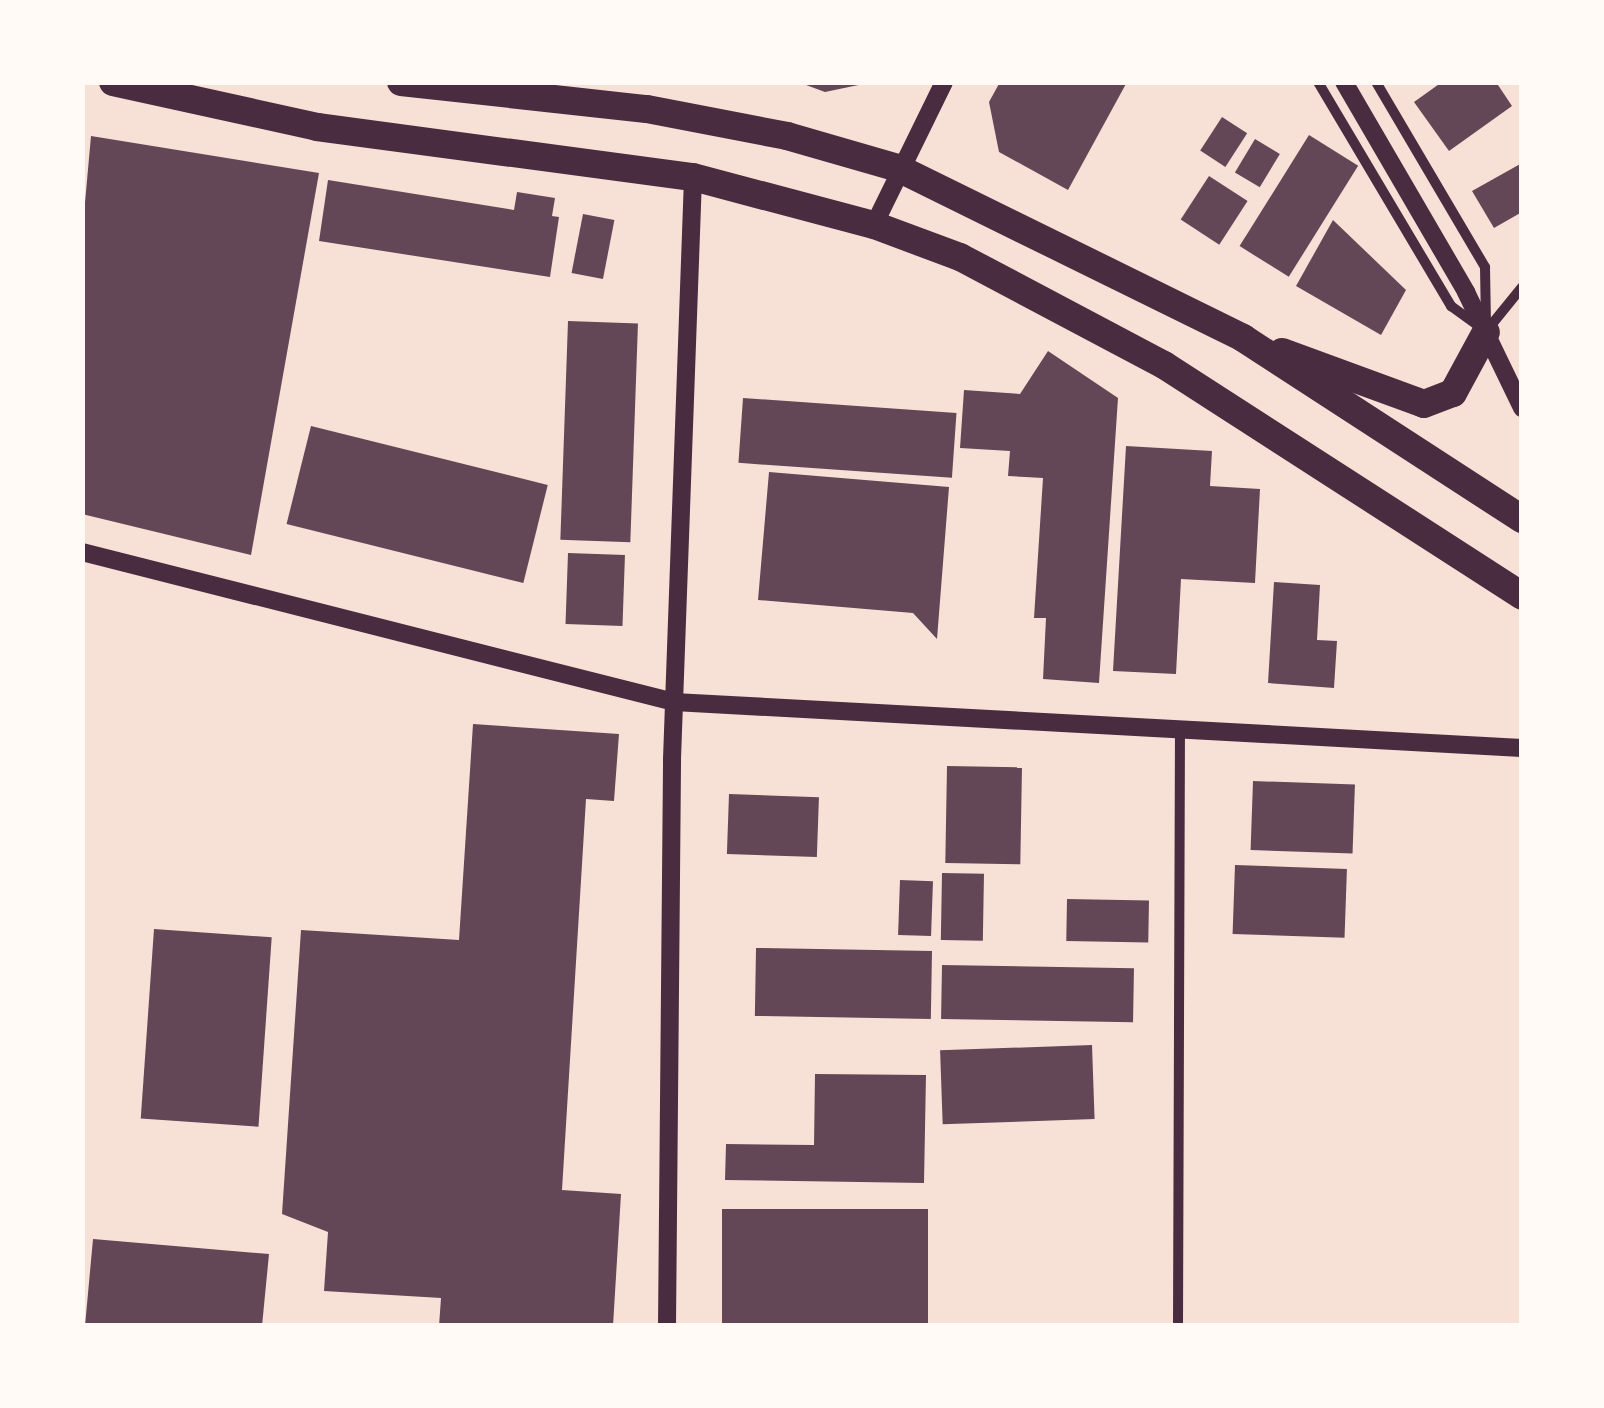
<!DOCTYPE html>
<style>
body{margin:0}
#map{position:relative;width:1604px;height:1408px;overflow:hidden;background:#f7e1d7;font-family:Jost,sans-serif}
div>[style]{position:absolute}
.building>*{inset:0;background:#644757;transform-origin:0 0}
.minor>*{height:10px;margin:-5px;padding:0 5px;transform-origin:5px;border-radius:5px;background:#4a2c40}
.tertiary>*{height:18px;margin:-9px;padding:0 9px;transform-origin:9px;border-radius:9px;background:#4a2c40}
.trunk>*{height:28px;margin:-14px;padding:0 14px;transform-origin:14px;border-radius:14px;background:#4a2c40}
span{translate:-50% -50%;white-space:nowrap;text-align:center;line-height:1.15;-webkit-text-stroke:9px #fffaf5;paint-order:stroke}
.frame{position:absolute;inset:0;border:85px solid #fffaf5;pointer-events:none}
</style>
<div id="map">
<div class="building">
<div style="clip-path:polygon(798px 82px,868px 82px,868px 83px,825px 92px)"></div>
<div style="clip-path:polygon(1000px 82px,1127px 82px,1068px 190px,999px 152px,989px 102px)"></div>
<div style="clip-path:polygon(1442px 82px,1496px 82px,1512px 106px,1449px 151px,1414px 102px)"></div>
<div style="left:1222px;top:117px;width:30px;height:40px;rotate:33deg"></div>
<div style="left:1309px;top:135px;width:58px;height:131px;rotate:32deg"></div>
<div style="clip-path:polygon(91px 136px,319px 173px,251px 555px,82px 514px,82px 236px)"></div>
<div style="left:1255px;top:139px;width:29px;height:39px;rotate:31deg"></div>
<div style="clip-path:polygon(1522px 163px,1522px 212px,1494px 228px,1472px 191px)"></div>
<div style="left:1209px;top:176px;width:46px;height:52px;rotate:33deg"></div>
<div style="clip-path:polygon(328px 180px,514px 210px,517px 192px,555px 198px,552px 216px,559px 217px,550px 277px,319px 241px)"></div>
<div style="left:583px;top:214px;width:32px;height:60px;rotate:11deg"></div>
<div style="clip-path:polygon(1333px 220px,1406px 290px,1381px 335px,1296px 286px)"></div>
<div style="left:568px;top:321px;width:70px;height:219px;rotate:2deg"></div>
<div style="clip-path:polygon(1048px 351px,1118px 398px,1099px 683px,1043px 679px,1046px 618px,1034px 618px,1043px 478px,1008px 476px,1010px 451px,960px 448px,964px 390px,1020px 394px)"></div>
<div style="left:743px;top:398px;width:214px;height:65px;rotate:4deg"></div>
<div style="left:311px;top:426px;width:244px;height:101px;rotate:14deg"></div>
<div style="clip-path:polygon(1126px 446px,1212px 451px,1210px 486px,1260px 489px,1255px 583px,1181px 579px,1176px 674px,1113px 671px)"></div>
<div style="clip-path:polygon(769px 472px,949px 487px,937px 639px,913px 613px,758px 600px)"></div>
<div style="left:568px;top:553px;width:57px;height:71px;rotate:2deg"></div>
<div style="clip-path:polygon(1274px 582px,1320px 585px,1317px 640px,1337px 641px,1334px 688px,1268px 683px)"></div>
<div style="clip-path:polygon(473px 724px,619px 734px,614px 801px,586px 799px,562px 1190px,621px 1194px,613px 1326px,439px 1326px,441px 1298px,324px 1291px,328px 1232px,282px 1214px,301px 930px,459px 940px)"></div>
<div style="left:947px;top:766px;width:75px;height:97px;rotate:1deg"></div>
<div style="left:1253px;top:781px;width:102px;height:69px;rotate:2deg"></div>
<div style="left:729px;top:794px;width:90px;height:60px;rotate:2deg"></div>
<div style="left:1235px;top:865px;width:112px;height:69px;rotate:2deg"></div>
<div style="left:942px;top:873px;width:42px;height:67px;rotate:1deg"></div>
<div style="left:900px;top:880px;width:33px;height:55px;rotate:2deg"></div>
<div style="left:1067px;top:899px;width:82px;height:42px;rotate:1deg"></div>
<div style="left:154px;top:929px;width:118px;height:190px;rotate:4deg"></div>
<div style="left:932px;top:951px;width:68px;height:176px;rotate:91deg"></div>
<div style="left:942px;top:965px;width:192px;height:54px;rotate:1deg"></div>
<div style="left:1092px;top:1045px;width:74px;height:152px;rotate:88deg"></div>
<div style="clip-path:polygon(815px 1074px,926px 1075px,924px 1183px,725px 1180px,726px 1144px,814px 1145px)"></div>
<div style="left:722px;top:1209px;width:206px;height:117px"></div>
<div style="clip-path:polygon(93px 1239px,269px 1254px,262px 1326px,85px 1326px)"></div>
</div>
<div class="minor">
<div style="left:1318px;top:82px;width:261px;rotate:59.3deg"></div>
<div style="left:1451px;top:306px;width:32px;rotate:36deg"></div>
<div style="left:1376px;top:82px;width:215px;rotate:59.5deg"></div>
<div style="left:1485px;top:267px;width:59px;rotate:89deg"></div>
<div style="left:1488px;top:329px;width:54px;rotate:-51deg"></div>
<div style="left:1178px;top:1326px;width:595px;rotate:-89.81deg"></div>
</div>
<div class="tertiary">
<div style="left:1344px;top:82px;width:243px;rotate:59.8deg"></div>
<div style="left:1466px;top:292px;width:129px;rotate:64.2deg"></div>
<div style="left:874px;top:225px;width:159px;rotate:-63.9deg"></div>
<div style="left:82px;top:552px;width:611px;rotate:14.22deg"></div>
<div style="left:674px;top:702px;width:849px;rotate:3.1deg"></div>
<div style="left:667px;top:1326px;width:567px;rotate:-89.49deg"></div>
<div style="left:672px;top:759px;width:582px;rotate:-87.93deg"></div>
</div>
<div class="trunk">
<div style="left:113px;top:82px;width:209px;rotate:12.4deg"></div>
<div style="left:317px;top:127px;width:379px;rotate:7.6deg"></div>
<div style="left:693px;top:177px;width:187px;rotate:14.9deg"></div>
<div style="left:874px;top:225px;width:92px;rotate:20.4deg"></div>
<div style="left:960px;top:257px;width:231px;rotate:27.9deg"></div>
<div style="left:1164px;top:365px;width:426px;rotate:32.8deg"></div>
<div style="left:401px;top:82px;width:247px;rotate:6.3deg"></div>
<div style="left:647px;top:109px;width:143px;rotate:10.9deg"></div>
<div style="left:787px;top:136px;width:116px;rotate:16.1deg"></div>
<div style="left:898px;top:168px;width:385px;rotate:26.2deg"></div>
<div style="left:1243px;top:338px;width:333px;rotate:33deg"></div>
<div style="left:1282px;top:352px;width:151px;rotate:20.1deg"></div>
<div style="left:1424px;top:404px;width:31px;rotate:-21deg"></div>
<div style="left:1453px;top:393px;width:69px;rotate:-61.6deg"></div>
</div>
<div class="frame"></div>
</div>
